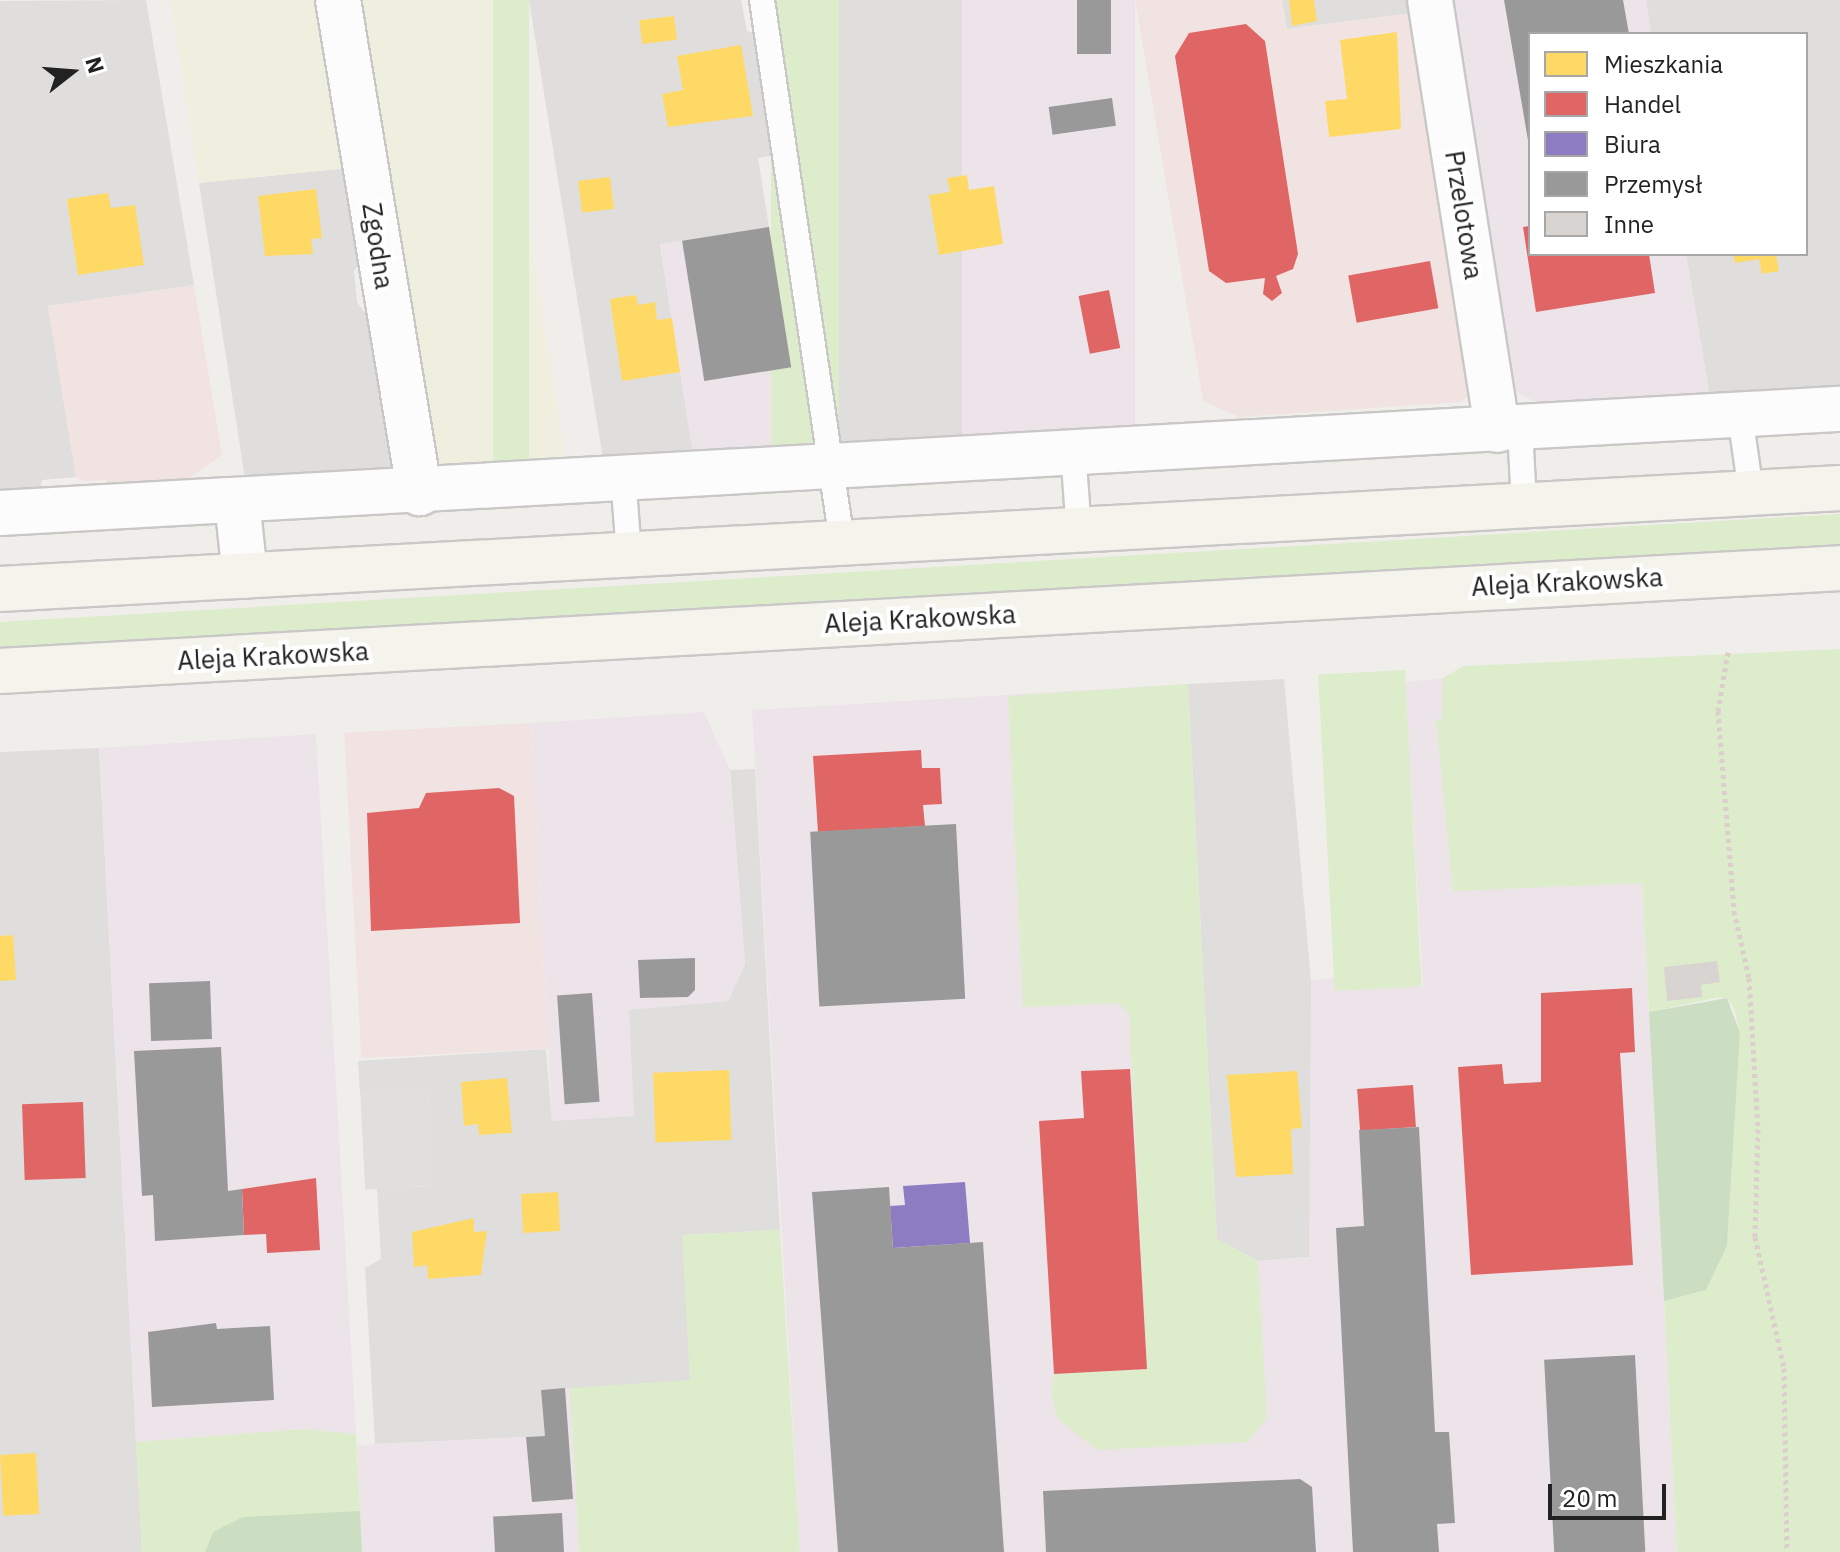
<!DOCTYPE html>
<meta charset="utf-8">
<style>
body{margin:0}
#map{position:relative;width:1840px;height:1552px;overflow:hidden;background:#f0eeeb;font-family:"IBM Plex Sans",sans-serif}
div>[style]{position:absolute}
.residential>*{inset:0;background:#dfdedc;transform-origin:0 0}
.commercial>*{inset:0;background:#f1e3e1;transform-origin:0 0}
.industrial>*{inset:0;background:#ede4e9;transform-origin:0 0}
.farmland>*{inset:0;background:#efefdf}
.grass>*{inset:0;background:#ddeccb;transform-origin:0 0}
.forest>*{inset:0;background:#cbdec1}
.parking>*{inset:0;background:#e0dfde;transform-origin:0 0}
.homes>*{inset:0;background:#ffd966;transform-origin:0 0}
.shops>*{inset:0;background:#e06666;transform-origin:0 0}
.offices>*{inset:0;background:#8e7cc3}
.industry>*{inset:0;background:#999;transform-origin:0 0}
.building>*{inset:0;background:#d7d4d2}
.path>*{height:5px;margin-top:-2.5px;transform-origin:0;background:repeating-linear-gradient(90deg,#dccecd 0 4px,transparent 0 8px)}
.roads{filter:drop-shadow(2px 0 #c9c8c7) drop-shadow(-2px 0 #c9c8c7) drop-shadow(0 2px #c9c8c7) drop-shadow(0 -2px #c9c8c7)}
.service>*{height:24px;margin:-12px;padding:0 12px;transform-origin:12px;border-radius:12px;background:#fdfcfc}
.minor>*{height:44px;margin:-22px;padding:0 22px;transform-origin:22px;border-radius:22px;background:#fdfcfc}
.secondary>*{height:44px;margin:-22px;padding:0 22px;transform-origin:22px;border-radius:22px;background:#f4f4ed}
span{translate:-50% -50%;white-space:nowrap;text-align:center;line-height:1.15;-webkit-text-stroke:8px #fff;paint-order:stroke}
.street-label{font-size:26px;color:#222}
.legend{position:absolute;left:1528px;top:32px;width:280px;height:224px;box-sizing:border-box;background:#fff;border:2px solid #a7a7a7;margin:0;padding:10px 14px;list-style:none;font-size:24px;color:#222}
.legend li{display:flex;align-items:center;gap:16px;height:40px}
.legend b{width:40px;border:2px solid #a7a7a7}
.north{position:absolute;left:32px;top:32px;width:80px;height:80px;-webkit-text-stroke:6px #fff;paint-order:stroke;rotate:73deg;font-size:22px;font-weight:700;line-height:32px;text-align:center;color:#222}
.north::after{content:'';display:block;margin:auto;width:28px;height:36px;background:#222;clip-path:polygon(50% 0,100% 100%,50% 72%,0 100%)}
.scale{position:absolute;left:1548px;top:1484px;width:118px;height:36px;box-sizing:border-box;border:4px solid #222;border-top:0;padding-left:10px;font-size:24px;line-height:28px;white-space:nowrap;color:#222;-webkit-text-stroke:6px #fff;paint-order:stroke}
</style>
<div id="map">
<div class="residential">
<div style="clip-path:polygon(146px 0,194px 285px,48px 306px,76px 477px,42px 480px,39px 495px,0 497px,0 1px)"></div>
<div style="clip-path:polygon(529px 0,741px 0,747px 31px,758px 35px,777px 155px,758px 158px,769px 227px,660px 245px,693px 453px,603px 459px)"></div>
<div style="left:839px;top:0;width:123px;height:445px"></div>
<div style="clip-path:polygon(1282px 0,1417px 0,1419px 12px,1287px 29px)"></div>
<div style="clip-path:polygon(1646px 0,1840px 0,1840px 386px,1709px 393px,1686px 254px,1806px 254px,1806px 34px,1651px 34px)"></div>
<div style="clip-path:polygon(348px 168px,364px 258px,354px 271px,357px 302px,374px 325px,398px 477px,246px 485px,199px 183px)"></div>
<div style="clip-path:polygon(1284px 679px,1311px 980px,1313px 1213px,1309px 1257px,1258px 1261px,1217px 1239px,1188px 684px)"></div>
<div style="clip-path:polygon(99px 748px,142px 1552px,0 1552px,0 752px)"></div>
<div style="clip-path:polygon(755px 769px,780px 1230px,683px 1235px,690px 1380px,545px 1436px,375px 1444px,365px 1268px,381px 1259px,377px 1188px,433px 1186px,429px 1089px,360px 1092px,358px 1061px,546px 1049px,552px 1121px,629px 1009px,728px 1001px,745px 964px,730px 770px)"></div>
</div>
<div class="commercial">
<div style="clip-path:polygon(1135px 0,1282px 0,1287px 29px,1419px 12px,1477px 386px,1461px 402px,1239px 417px,1203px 401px)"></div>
<div style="clip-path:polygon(194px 285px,222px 455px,184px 482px,110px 488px,106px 480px,84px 481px,76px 477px,48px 306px)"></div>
<div style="left:531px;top:723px;width:326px;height:187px;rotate:87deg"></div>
</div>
<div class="industrial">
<div style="left:962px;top:0;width:173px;height:435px"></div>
<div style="clip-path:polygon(1446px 0,1646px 0,1651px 34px,1530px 34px,1530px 254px,1686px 254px,1709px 393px,1536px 402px,1505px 388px)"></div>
<div style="clip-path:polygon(769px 227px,803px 430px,787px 447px,693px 453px,660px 244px)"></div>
<div style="clip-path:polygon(1464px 666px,1642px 883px,1677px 1552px,800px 1552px,752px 710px,1188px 684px,1217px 1239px,1258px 1261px,1309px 1257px,1311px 980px,1344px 977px,1347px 990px,1423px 986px,1405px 682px,1443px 678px)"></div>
<div style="clip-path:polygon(704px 712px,730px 770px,745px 964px,728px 1001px,629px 1010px,634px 1116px,552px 1121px,531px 723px)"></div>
<div style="clip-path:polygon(316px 734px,356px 1434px,303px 1429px,136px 1442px,99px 748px)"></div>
<div style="clip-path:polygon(570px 1388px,579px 1552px,362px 1552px,357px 1445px,545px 1436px,541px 1390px)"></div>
</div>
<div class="farmland">
<div style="clip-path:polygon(170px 0,326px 0,348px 168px,199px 183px)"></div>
<div style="clip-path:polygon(353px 0,493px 0,566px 461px,441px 467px,427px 444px)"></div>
</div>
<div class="grass">
<div style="left:493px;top:0;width:36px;height:467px"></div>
<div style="left:771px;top:0;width:68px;height:449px"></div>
<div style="clip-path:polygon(1840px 514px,1840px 544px,0 647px,0 622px)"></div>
<div style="clip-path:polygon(1840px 649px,1840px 1552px,1677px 1552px,1664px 1301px,1706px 1290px,1727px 1246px,1740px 1033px,1734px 1008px,1727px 998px,1716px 998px,1649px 1012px,1642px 883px,1453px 891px,1436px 720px,1442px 718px,1443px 678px,1464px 666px)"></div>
<div style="left:1405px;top:670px;width:317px;height:87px;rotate:87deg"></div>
<div style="clip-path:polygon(1188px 684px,1217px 1239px,1258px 1261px,1267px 1417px,1248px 1442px,1097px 1450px,1057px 1418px,1051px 1390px,1054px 1374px,1147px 1369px,1129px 1014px,1119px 1003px,1023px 1007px,1008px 696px)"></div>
<div style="clip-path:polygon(780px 1230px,800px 1552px,579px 1552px,570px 1388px,690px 1380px,682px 1235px)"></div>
<div style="clip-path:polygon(303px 1429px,356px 1434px,360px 1511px,213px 1532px,205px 1552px,142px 1552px,136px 1442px)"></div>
</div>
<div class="forest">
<div style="clip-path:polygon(1727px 998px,1740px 1033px,1727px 1246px,1706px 1290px,1664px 1301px,1649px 1012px)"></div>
<div style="clip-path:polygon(360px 1511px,362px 1552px,205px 1552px,213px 1532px,243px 1517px)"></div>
</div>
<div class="parking">
<div style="left:429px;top:1088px;width:98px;height:69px;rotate:87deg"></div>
</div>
<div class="homes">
<div style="clip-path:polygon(1289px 0,1314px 0,1317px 21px,1292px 26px)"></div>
<div style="left:674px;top:16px;width:24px;height:35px;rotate:83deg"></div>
<div style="clip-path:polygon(1397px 32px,1401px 129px,1329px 137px,1325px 101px,1347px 99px,1340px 40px)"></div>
<div style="clip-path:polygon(741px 45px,753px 116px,668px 127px,662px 94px,683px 90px,677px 56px)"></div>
<div style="clip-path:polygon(967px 175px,969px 190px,994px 186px,1003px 244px,939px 255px,929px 195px,950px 192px,947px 178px)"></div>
<div style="left:610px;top:177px;width:32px;height:32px;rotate:83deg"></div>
<div style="clip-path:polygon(316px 189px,322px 238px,311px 239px,313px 254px,265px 256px,258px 196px)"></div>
<div style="clip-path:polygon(108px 193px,111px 208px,135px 205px,144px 265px,78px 275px,67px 199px)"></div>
<div style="clip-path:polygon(1733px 254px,1776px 254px,1779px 271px,1762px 274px,1759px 259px,1735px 263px)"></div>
<div style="clip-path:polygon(636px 295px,638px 305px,655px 302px,657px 320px,672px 318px,680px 372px,622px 381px,610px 299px)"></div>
<div style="clip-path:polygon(13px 935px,16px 980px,0 981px,0 936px)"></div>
<div style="left:729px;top:1070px;width:70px;height:76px;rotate:88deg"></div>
<div style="clip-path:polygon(1297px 1071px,1302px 1128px,1291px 1129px,1293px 1174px,1236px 1177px,1227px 1075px)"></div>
<div style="clip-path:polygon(507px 1078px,512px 1133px,479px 1135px,478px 1124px,464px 1126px,461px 1082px)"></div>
<div style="left:558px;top:1192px;width:39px;height:37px;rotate:87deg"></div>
<div style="clip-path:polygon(474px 1218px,474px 1232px,487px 1231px,481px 1275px,428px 1279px,427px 1265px,414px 1267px,412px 1232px)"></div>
<div style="left:36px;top:1453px;width:61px;height:36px;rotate:87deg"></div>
</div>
<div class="shops">
<div style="clip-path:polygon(1246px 24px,1265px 41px,1298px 254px,1293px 269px,1276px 276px,1282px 293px,1272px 301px,1263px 294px,1265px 278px,1226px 283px,1209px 271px,1175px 56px,1189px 33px)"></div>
<div style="clip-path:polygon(1530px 226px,1530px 254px,1649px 254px,1655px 293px,1536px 312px,1523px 227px)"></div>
<div style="left:1430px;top:261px;width:48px;height:83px;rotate:80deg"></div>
<div style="left:1109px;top:290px;width:59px;height:31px;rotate:79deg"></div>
<div style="clip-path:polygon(921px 750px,922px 768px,940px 768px,942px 804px,923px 805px,925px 826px,818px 832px,813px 756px)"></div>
<div style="clip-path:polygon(499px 788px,514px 796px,520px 923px,371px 931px,367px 813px,419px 808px,426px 793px)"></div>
<div style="clip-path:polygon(1632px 988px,1635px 1052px,1620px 1053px,1633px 1265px,1471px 1275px,1458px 1067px,1502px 1064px,1504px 1084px,1541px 1082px,1541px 993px)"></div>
<div style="clip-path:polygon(1130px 1069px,1147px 1369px,1054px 1374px,1039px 1121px,1084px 1118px,1081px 1071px)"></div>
<div style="left:1413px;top:1085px;width:42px;height:56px;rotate:86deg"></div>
<div style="left:83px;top:1102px;width:76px;height:61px;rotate:88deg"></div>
<div style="clip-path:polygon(316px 1178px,320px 1250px,267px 1253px,266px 1234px,244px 1235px,242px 1189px)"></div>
</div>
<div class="offices">
<div style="clip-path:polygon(965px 1182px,970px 1243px,893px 1248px,890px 1206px,905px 1205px,903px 1186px)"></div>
</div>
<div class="industry">
<div style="left:1077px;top:0;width:34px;height:54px"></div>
<div style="clip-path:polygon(1504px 0,1623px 0,1629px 34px,1530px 34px,1530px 152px)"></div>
<div style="left:1112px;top:98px;width:28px;height:64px;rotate:82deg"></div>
<div style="left:769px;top:227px;width:142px;height:88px;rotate:81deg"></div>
<div style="left:956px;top:824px;width:175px;height:146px;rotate:87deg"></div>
<div style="clip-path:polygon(695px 958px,695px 990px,688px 997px,640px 998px,638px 960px)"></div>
<div style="left:210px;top:981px;width:58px;height:61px;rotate:88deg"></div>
<div style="left:592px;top:993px;width:109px;height:35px;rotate:86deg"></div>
<div style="clip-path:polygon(221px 1047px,228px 1191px,242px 1189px,244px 1235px,155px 1241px,153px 1195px,142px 1196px,134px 1051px)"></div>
<div style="clip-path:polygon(1419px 1127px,1435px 1432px,1449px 1432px,1455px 1523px,1437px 1524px,1439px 1552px,1353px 1552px,1336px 1228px,1364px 1226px,1359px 1130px)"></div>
<div style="clip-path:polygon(889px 1187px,893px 1248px,983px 1242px,1004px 1552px,838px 1552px,812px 1192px)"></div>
<div style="clip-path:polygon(216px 1323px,217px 1329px,270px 1326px,274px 1400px,152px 1407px,148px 1332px)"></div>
<div style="left:1635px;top:1355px;width:197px;height:91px;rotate:87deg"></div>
<div style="clip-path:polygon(565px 1388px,573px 1499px,532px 1502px,526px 1437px,545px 1436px,541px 1390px)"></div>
<div style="clip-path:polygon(1300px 1479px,1312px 1487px,1316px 1552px,1046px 1552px,1043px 1491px)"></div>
<div style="left:562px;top:1513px;width:39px;height:69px;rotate:87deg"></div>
</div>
<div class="building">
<div style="clip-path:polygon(1717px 961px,1720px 982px,1701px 985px,1702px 997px,1667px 1001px,1664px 967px)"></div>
</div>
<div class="path">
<div style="left:1728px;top:652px;width:60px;rotate:99.6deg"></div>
<div style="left:1718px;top:711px;width:201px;rotate:85.4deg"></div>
<div style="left:1734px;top:911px;width:69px;rotate:77.4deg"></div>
<div style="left:1749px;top:978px;width:151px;rotate:86.6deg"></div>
<div style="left:1758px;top:1129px;width:108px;rotate:91.6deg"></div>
<div style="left:1755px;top:1237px;width:134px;rotate:77.5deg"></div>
<div style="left:1784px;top:1368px;width:184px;rotate:89.1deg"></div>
</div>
<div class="roads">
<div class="service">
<div style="left:762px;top:0;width:548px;rotate:81.6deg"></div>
<div style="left:1740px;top:415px;width:78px;rotate:81.9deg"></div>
<div style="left:1520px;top:428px;width:76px;rotate:87deg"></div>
<div style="left:1073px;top:450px;width:81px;rotate:85.8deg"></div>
<div style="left:623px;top:476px;width:78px;rotate:85.6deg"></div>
</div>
<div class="minor">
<div style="left:338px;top:0;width:500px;rotate:80.6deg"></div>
<div style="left:1430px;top:0;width:435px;rotate:81.1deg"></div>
<div style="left:237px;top:501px;width:75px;rotate:83.9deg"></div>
<div style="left:0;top:513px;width:1843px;rotate:-3.24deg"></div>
</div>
<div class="secondary">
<div style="left:0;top:589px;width:1843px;rotate:-3.14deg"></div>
<div style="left:0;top:671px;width:1843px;rotate:-3.2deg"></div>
</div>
</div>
<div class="street-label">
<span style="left:1464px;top:215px;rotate:81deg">Przelotowa</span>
<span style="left:378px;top:246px;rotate:81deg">Zgodna</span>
<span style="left:1567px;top:582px;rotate:-3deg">Aleja Krakowska</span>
<span style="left:920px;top:619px;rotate:-3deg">Aleja Krakowska</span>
<span style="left:273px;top:656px;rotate:-3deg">Aleja Krakowska</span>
</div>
<ul class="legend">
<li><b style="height:22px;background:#ffd966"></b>Mieszkania</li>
<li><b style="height:22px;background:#e06666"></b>Handel</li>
<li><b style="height:22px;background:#8e7cc3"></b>Biura</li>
<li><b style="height:22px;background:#999"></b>Przemysł</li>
<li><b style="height:22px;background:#d7d4d2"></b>Inne</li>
</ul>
<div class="north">N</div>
<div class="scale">20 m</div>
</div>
